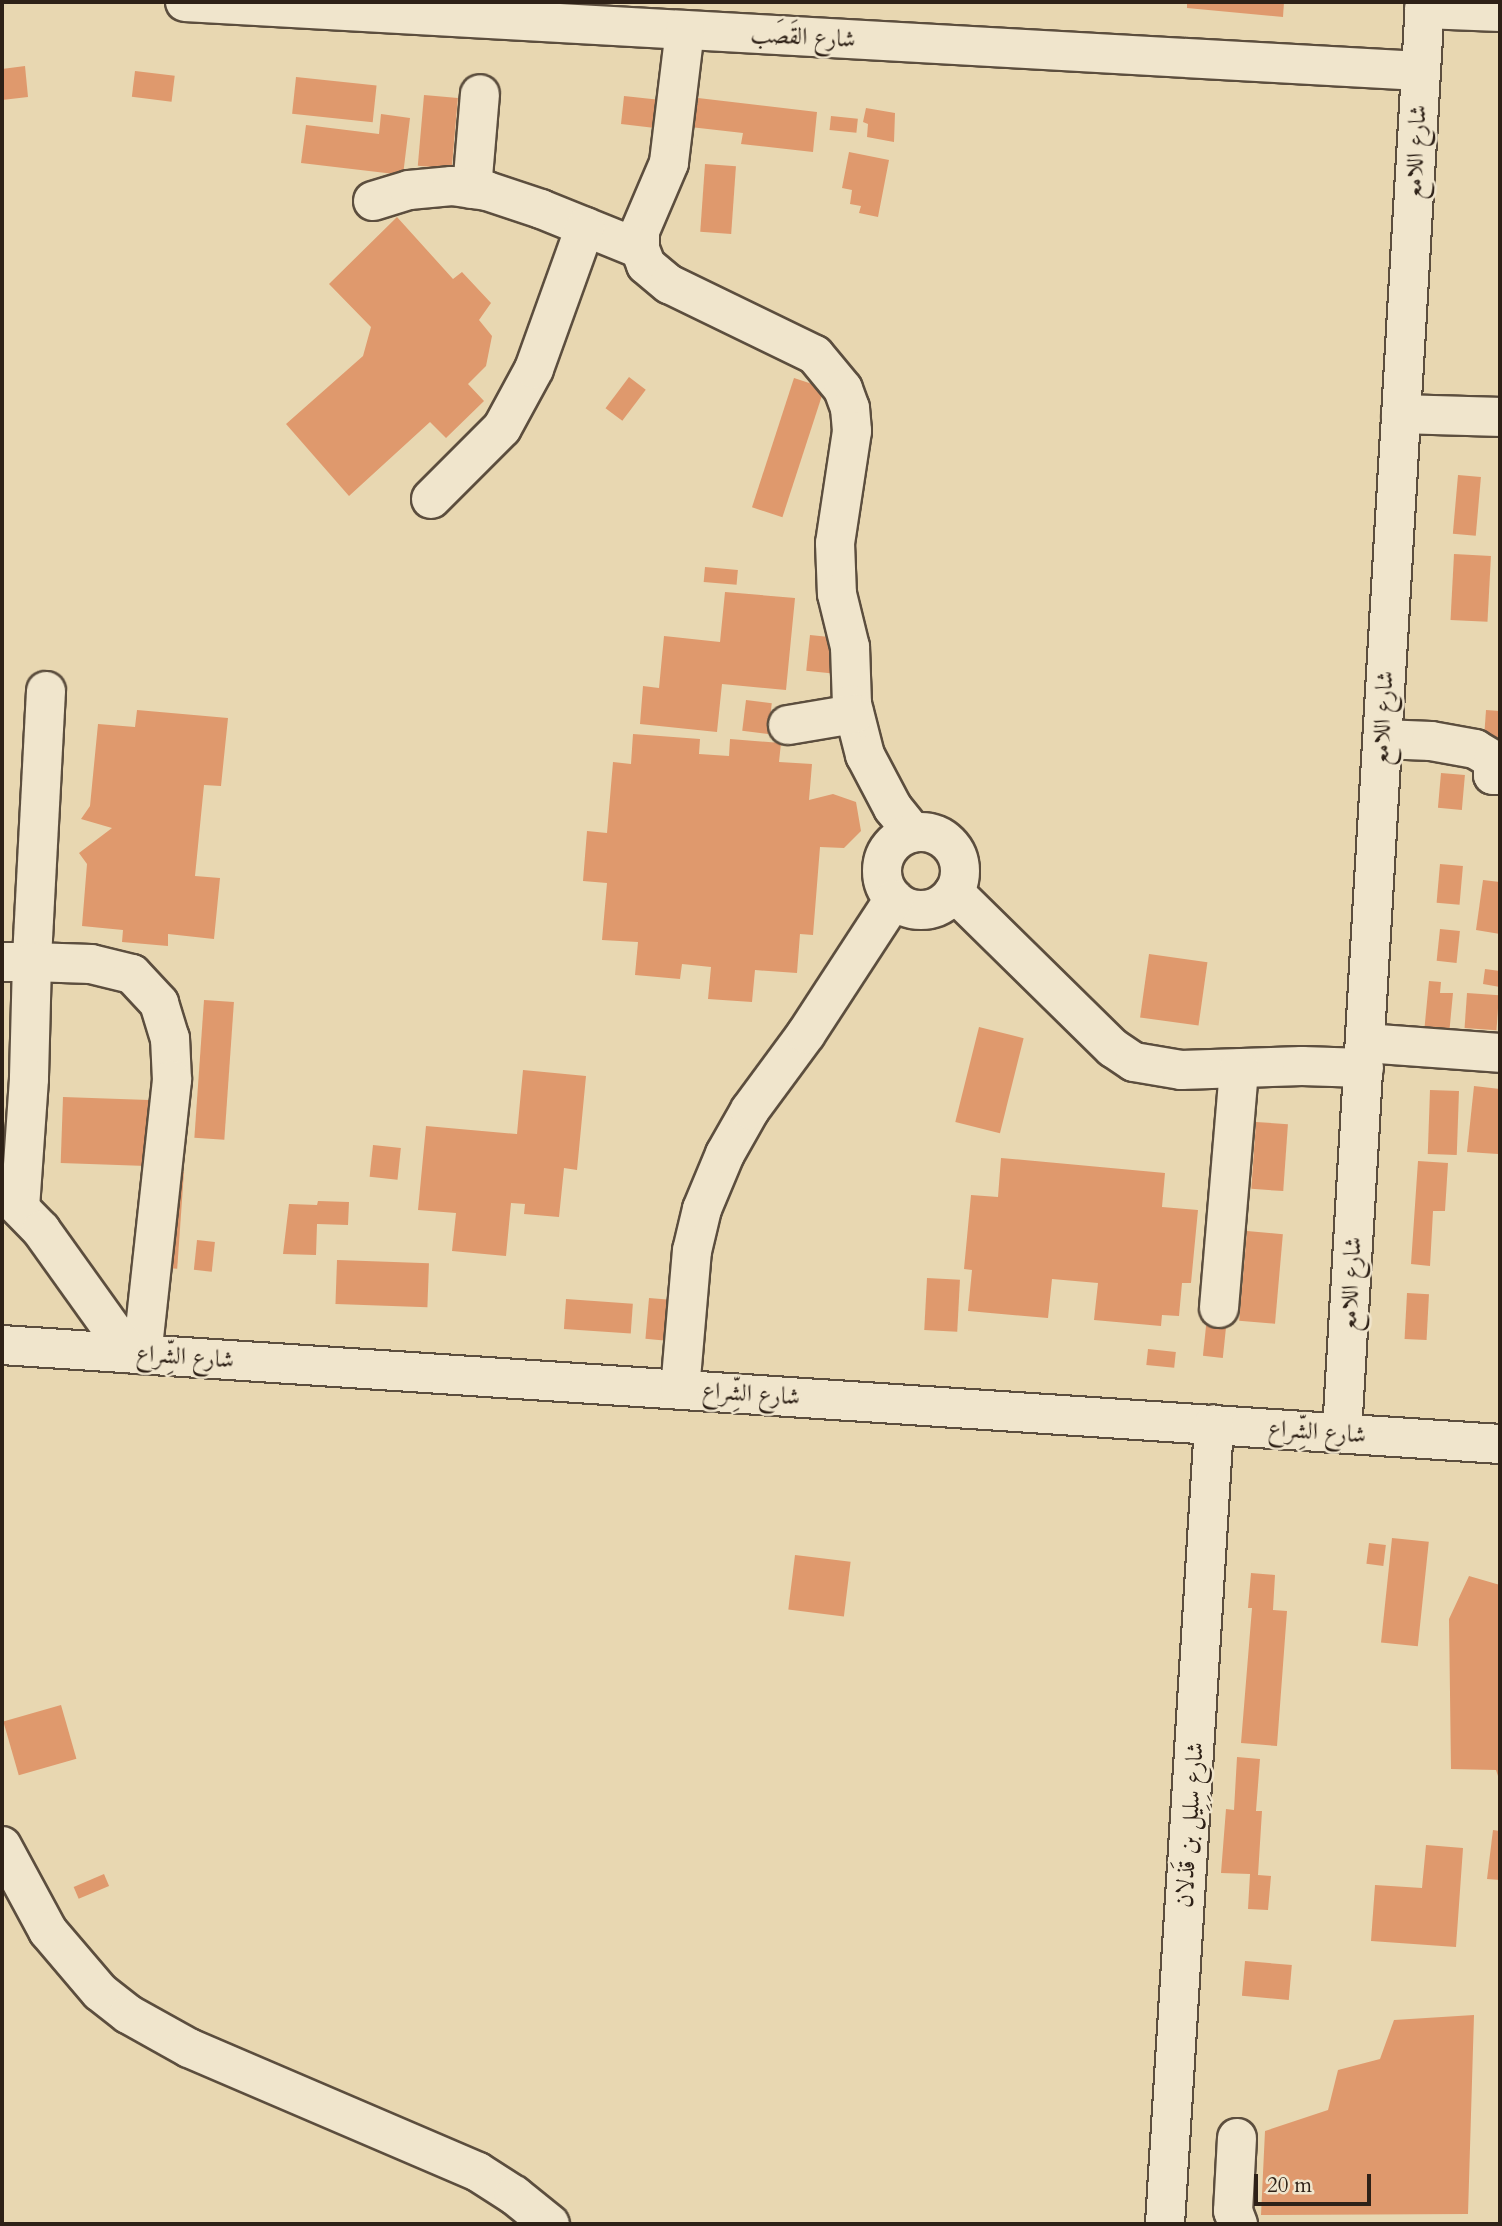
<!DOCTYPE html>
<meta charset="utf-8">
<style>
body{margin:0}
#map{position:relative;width:1502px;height:2226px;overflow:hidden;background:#e8d7b1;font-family:Cardo,Amiri,serif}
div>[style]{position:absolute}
.building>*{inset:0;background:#df996d;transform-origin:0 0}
.roads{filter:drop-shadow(2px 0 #5c4e3e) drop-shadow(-2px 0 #5c4e3e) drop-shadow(0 2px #5c4e3e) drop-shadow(0 -2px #5c4e3e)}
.minor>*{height:38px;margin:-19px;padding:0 19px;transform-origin:19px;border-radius:19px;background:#f0e5cc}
.minor>.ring{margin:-19px;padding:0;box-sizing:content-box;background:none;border:38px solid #f0e5cc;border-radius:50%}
span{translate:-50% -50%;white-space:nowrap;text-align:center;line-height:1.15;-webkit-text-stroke:5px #f0e5cc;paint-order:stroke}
.street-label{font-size:24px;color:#2e2117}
.frame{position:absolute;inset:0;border:4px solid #2e2117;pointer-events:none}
.scale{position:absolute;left:1254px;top:2174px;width:117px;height:32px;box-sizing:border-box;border:4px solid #2e2117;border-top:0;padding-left:9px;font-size:21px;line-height:24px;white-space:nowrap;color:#2e2117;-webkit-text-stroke:5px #f0e5cc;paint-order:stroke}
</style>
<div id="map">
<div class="building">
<div style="clip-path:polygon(1187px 2px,1284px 2px,1283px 17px,1187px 8px)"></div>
<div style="clip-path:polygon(25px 66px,28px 97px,2px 100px,2px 69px)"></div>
<div style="left:135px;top:71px;width:40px;height:26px;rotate:7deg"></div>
<div style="left:296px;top:77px;width:81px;height:37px;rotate:6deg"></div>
<div style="left:424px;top:95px;width:34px;height:71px;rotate:5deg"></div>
<div style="clip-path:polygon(624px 96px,698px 104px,698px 98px,817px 112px,813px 152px,741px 144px,743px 133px,655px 123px,655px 128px,621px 124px)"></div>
<div style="clip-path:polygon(866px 108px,895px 113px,894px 142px,867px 137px,868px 124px,863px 122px)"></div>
<div style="clip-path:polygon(381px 114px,410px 118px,403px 175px,301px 163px,306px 125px,379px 134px)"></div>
<div style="left:831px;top:116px;width:27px;height:14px;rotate:6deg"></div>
<div style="clip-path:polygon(849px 152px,889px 160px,878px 217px,859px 213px,861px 206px,850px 204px,852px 190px,842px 188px)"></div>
<div style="left:705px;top:164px;width:31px;height:68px;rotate:4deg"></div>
<div style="clip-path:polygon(397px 217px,453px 279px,462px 272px,491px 303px,479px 320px,492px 336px,486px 366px,468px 384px,484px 401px,446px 438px,430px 422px,349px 496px,286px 424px,363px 356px,371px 327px,329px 284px)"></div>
<div style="left:629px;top:377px;width:21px;height:39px;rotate:37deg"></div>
<div style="left:794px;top:378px;width:32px;height:136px;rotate:18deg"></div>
<div style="left:1458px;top:475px;width:23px;height:59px;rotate:5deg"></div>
<div style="left:1454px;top:554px;width:37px;height:66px;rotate:3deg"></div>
<div style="left:705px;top:567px;width:33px;height:15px;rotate:5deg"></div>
<div style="clip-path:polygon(725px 592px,795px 598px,786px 690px,722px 684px,717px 732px,640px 724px,643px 686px,659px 688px,664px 636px,720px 642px)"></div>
<div style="left:810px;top:635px;width:29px;height:36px;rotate:6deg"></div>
<div style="left:746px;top:700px;width:26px;height:31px;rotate:7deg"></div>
<div style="clip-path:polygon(137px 710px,228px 718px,221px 786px,204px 785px,195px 876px,220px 878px,214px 939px,168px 934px,168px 946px,122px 942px,123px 930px,82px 926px,87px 864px,79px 853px,112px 828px,81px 819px,90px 806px,98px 724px,135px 727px)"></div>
<div style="left:1486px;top:710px;width:14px;height:28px;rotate:4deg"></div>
<div style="clip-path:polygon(633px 734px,700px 739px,699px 754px,729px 756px,730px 739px,781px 743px,779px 762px,812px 764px,809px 800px,833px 794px,856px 802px,861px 831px,844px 848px,820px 847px,813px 935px,800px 934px,797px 973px,755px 970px,752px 1002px,708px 999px,711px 967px,682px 964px,680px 979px,635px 975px,638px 942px,602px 940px,607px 883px,583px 881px,587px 831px,607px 833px,613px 762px,631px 764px)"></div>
<div style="left:1441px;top:773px;width:24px;height:35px;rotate:5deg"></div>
<div style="left:1440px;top:864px;width:23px;height:39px;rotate:5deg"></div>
<div style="clip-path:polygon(1483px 880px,1500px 882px,1500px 934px,1476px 930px)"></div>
<div style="left:1440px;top:929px;width:20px;height:32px;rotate:6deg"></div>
<div style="left:1149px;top:954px;width:59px;height:64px;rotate:8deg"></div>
<div style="clip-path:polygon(1485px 969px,1500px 971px,1500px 987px,1483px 984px)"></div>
<div style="clip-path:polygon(1429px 981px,1441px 982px,1440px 993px,1453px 993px,1449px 1035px,1424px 1033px)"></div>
<div style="left:1467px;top:993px;width:32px;height:35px;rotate:4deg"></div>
<div style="left:204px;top:1000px;width:30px;height:138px;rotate:4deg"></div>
<div style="left:979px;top:1027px;width:46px;height:98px;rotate:14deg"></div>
<div style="clip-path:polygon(523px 1070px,586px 1076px,577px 1170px,564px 1168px,559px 1217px,524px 1214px,525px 1204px,511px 1203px,506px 1256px,452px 1251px,456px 1213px,418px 1210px,426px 1126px,517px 1134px)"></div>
<div style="clip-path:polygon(1474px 1086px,1500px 1089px,1498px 1154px,1467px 1152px)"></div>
<div style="left:1430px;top:1090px;width:29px;height:64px;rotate:2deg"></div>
<div style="left:63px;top:1097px;width:86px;height:66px;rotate:2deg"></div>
<div style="left:1256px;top:1122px;width:32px;height:67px;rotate:4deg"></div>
<div style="left:373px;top:1145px;width:28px;height:32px;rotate:6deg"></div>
<div style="clip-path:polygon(1001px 1158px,1165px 1173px,1162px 1207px,1198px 1210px,1191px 1283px,1182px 1283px,1179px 1316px,1162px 1315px,1161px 1326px,1094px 1320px,1098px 1283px,1052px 1279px,1048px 1318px,968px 1311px,972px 1270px,964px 1269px,971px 1195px,998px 1197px)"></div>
<div style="clip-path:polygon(1418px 1161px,1448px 1163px,1445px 1211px,1433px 1211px,1430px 1266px,1411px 1264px)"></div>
<div style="left:169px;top:1171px;width:15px;height:97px;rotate:4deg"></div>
<div style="clip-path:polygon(318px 1201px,349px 1202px,348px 1225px,317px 1224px,316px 1255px,283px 1254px,289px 1204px,317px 1205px)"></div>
<div style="left:1247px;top:1231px;width:36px;height:90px;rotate:5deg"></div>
<div style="left:197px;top:1240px;width:18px;height:30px;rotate:6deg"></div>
<div style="left:337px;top:1260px;width:92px;height:44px;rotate:2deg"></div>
<div style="left:927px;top:1278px;width:33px;height:52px;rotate:3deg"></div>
<div style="left:1407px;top:1293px;width:22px;height:46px;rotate:3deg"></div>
<div style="left:649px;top:1298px;width:24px;height:41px;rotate:5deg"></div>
<div style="left:566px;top:1299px;width:67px;height:30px;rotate:4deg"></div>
<div style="left:1207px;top:1317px;width:20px;height:39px;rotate:6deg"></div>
<div style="left:1148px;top:1349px;width:28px;height:16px;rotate:6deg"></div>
<div style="left:1392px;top:1538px;width:37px;height:105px;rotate:6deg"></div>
<div style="left:1369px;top:1543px;width:17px;height:21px;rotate:7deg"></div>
<div style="left:795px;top:1555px;width:56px;height:55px;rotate:7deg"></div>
<div style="clip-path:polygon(1251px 1573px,1275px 1575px,1273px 1610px,1287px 1611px,1277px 1746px,1241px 1743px,1252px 1608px,1248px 1608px)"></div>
<div style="clip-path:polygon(1469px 1576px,1500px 1585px,1500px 1782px,1496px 1770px,1451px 1769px,1449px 1619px)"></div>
<div style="left:61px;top:1705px;width:56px;height:60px;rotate:74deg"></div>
<div style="clip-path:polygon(1237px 1757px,1260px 1759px,1256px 1811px,1262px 1811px,1258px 1875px,1271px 1876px,1268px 1910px,1248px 1909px,1250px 1874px,1221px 1873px,1226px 1809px,1234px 1810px)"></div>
<div style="clip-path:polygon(1493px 1830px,1500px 1831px,1500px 1880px,1487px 1879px)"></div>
<div style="clip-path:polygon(1426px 1845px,1463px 1848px,1456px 1947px,1371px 1941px,1375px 1885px,1422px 1888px)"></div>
<div style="left:104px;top:1874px;width:13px;height:33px;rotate:67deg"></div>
<div style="left:1245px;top:1961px;width:47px;height:35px;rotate:5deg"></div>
<div style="clip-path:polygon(1474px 2015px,1468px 2214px,1261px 2215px,1265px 2131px,1328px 2110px,1338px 2070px,1380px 2059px,1394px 2020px)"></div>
</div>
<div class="roads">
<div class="minor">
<div style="left:185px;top:2px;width:1237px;rotate:3.2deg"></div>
<div style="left:1424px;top:9px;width:76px;rotate:2.3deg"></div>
<div style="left:685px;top:30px;width:134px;rotate:96.9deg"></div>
<div style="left:669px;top:163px;width:74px;rotate:113.1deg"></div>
<div style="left:640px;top:231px;width:18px;rotate:90deg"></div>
<div style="left:640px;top:249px;width:17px;rotate:69deg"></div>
<div style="left:646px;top:265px;width:30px;rotate:40deg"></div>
<div style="left:669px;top:284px;width:162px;rotate:25.9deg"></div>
<div style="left:815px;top:355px;width:44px;rotate:50.5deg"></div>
<div style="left:843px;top:389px;width:20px;rotate:70deg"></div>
<div style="left:850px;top:408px;width:23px;rotate:85deg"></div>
<div style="left:852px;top:431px;width:113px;rotate:98.6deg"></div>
<div style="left:835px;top:543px;width:51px;rotate:87.8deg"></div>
<div style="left:837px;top:594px;width:55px;rotate:76.2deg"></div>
<div style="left:850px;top:647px;width:57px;rotate:88deg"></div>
<div style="left:852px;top:704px;width:53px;rotate:75.7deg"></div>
<div style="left:865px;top:755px;width:60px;rotate:62.2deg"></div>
<div style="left:893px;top:808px;width:32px;rotate:51deg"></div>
<div style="left:472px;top:189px;width:95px;rotate:-85.2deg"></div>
<div style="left:373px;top:201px;width:38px;rotate:-17deg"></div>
<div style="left:409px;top:190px;width:43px;rotate:-5.3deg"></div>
<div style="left:452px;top:186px;width:35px;rotate:8deg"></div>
<div style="left:487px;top:191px;width:57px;rotate:18.4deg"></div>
<div style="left:541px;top:209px;width:107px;rotate:22deg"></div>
<div style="left:1401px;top:414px;width:99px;rotate:1.7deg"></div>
<div style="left:431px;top:499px;width:100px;rotate:-45deg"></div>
<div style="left:502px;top:428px;width:67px;rotate:-61.5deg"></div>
<div style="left:534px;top:369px;width:151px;rotate:-70.2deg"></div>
<div style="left:46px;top:691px;width:271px;rotate:93deg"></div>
<div style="left:32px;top:962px;width:59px;rotate:1.9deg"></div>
<div style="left:91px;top:964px;width:42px;rotate:13.7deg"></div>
<div style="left:132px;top:974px;width:40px;rotate:47deg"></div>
<div style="left:159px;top:1003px;width:37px;rotate:73deg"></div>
<div style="left:170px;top:1038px;width:42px;rotate:87.3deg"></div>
<div style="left:172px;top:1080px;width:276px;rotate:96.2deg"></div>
<div style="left:788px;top:725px;width:67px;rotate:-9.5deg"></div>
<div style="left:1382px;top:739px;width:49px;rotate:2.3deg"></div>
<div style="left:1431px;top:741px;width:45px;rotate:10.3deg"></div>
<div style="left:1475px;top:749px;width:21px;rotate:31deg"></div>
<div style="left:1493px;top:760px;width:15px;rotate:90deg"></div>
<div style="left:1493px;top:775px;width:7px"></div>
<div class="ring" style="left:882px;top:832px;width:40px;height:40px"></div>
<div style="left:954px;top:892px;width:223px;rotate:44.5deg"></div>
<div style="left:1113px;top:1048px;width:25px;rotate:34deg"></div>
<div style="left:1134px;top:1062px;width:48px;rotate:9.7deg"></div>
<div style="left:1181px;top:1070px;width:121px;rotate:-1.9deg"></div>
<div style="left:1302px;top:1066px;width:62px;rotate:1.8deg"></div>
<div style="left:2px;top:962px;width:30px"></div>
<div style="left:32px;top:962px;width:117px;rotate:91.5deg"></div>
<div style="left:29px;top:1079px;width:129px;rotate:94deg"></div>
<div style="left:1365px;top:1043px;width:135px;rotate:4.2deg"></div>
<div style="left:2px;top:1190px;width:56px;rotate:45.7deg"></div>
<div style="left:41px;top:1230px;width:151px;rotate:54.4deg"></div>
<div style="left:1219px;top:1308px;width:240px;rotate:-85.2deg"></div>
<div style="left:2px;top:1345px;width:1501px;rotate:3.78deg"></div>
<div style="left:680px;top:1390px;width:140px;rotate:-85.1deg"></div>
<div style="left:692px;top:1251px;width:43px;rotate:-76.6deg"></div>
<div style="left:702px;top:1209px;width:60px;rotate:-67.3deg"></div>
<div style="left:725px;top:1154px;width:51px;rotate:-60.4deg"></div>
<div style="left:750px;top:1110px;width:94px;rotate:-53.6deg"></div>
<div style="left:806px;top:1034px;width:161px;rotate:-56.9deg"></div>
<div style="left:1342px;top:1433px;width:1433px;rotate:-86.68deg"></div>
<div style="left:2px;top:1846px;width:97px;rotate:61.6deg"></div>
<div style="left:48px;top:1931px;width:80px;rotate:49.6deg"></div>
<div style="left:100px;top:1992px;width:36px;rotate:38deg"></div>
<div style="left:128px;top:2014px;width:70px;rotate:29.1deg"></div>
<div style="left:189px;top:2048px;width:314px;rotate:23.2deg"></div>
<div style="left:478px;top:2172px;width:43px;rotate:32.6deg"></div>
<div style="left:514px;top:2195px;width:46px;rotate:38.9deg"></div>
<div style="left:1237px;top:2138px;width:73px;rotate:93.1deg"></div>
<div style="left:1233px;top:2211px;width:14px;rotate:69deg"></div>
<div style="left:1165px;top:2224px;width:801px;rotate:-86.49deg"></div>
</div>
</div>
<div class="street-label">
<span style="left:803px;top:37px;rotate:3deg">شارع القَصَب</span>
<span style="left:1416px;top:152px;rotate:-87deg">شارع اللامع</span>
<span style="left:1383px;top:718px;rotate:-87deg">شارع اللامع</span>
<span style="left:1351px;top:1284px;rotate:-87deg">شارع اللامع</span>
<span style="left:185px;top:1357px;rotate:4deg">شارع الشِّراع</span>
<span style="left:751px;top:1394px;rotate:4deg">شارع الشِّراع</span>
<span style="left:1317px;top:1432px;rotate:4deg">شارع الشِّراع</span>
<span style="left:1190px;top:1825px;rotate:-86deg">شارع سِلِيل بن قَذلان</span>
</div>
<div class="frame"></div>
<div class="scale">20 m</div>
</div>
